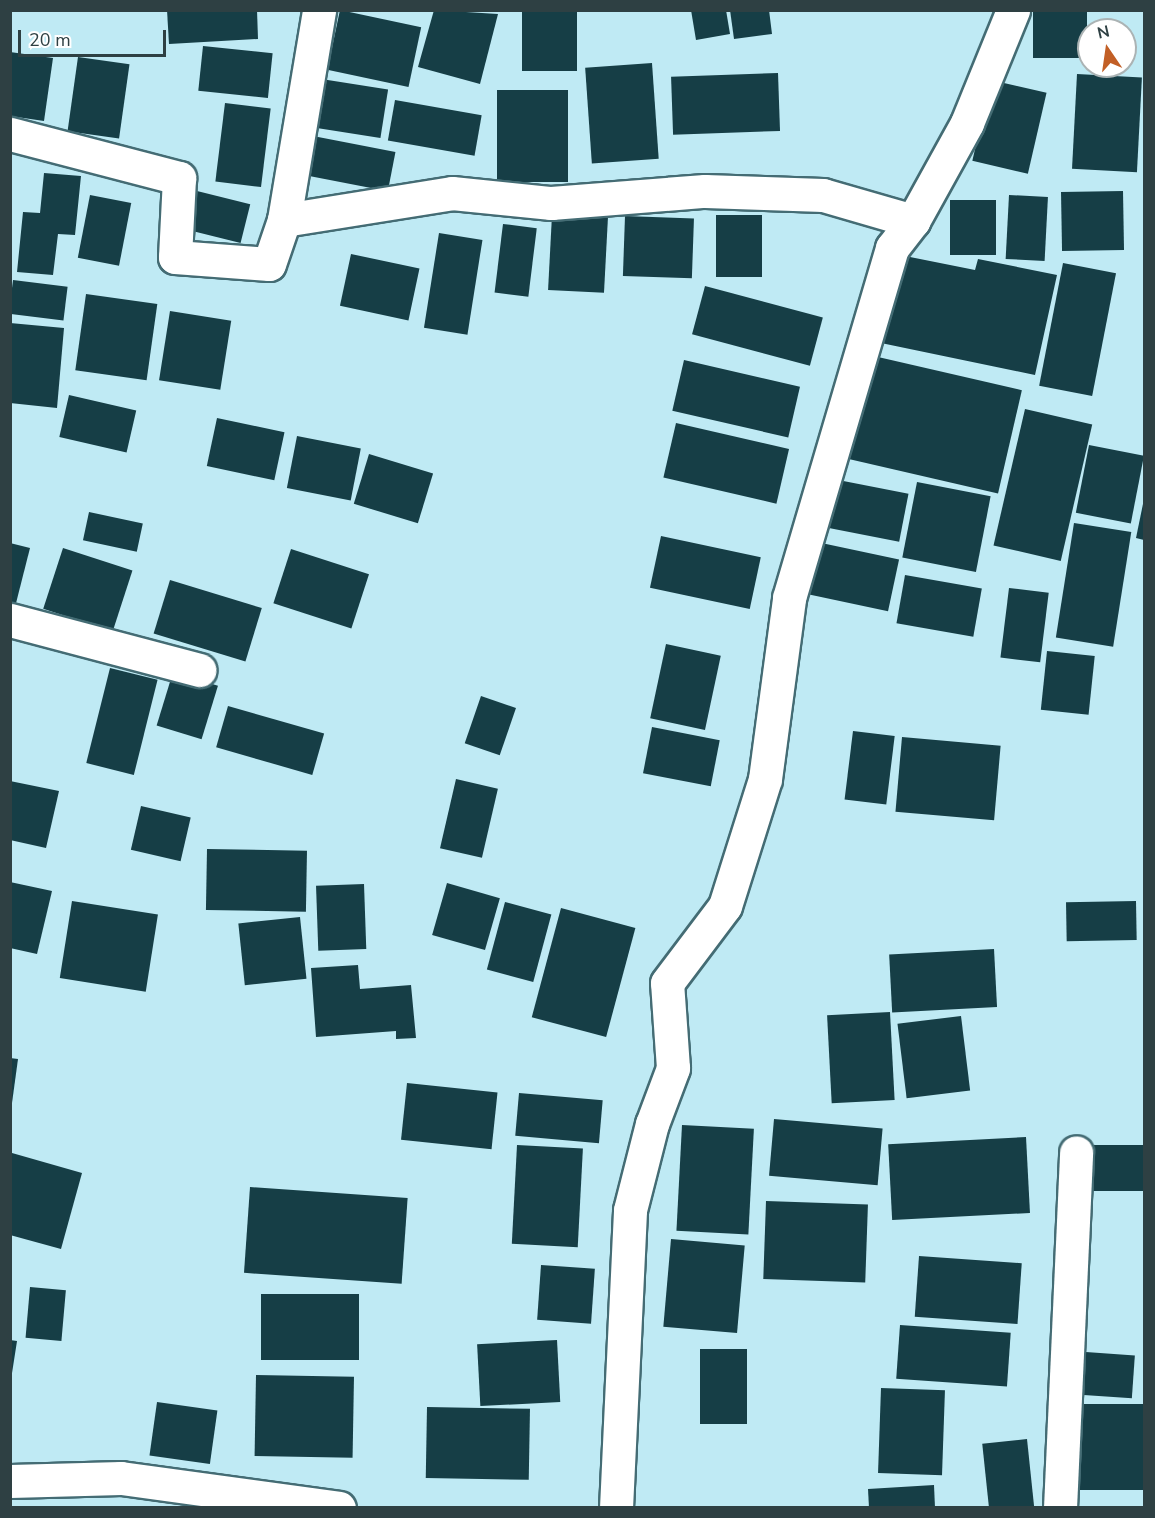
<!DOCTYPE html>
<style>
body{margin:0}
#map{position:relative;width:1155px;height:1518px;overflow:hidden;background:#bfeaf4;font-family:"Nunito Sans",sans-serif}
div>[style]{position:absolute}
.building>*{inset:0;background:#163e46;transform-origin:0 0}
.roads{filter:drop-shadow(2px 0 #446c74) drop-shadow(-2px 0 #446c74) drop-shadow(0 2px #446c74) drop-shadow(0 -2px #446c74)}
.minor>*{height:33px;margin:-16.5px;padding:0 16.5px;transform-origin:16.5px;border-radius:16.5px;background:#fff}
span{translate:-50% -50%;white-space:nowrap;text-align:center;line-height:1.15;-webkit-text-stroke:6px #fff;paint-order:stroke}
.frame{position:absolute;inset:0;border:12px solid #2e4043;pointer-events:none}
.north{position:absolute;left:1077px;top:18px;width:60px;height:60px;box-sizing:border-box;background:#fff;border:2px solid #abb3b4;border-radius:50%;rotate:347deg;font-size:16px;font-weight:700;line-height:24px;text-align:center;color:#2e4043}
.north::after{content:'';display:block;margin:auto;width:21px;height:27px;background:#c25f26;clip-path:polygon(50% 0,100% 100%,50% 72%,0 100%)}
.scale{position:absolute;left:18px;top:30px;width:148px;height:27px;box-sizing:border-box;border:3px solid #2e4043;border-top:0;padding-left:8px;font-size:18px;line-height:21px;white-space:nowrap;color:#2e4043;-webkit-text-stroke:4px #fff;paint-order:stroke}
</style>
<div id="map">
<div class="building">
<div style="clip-path:polygon(167px 10px,257px 10px,258px 39px,169px 44px)"></div>
<div style="left:340px;top:10px;width:83px;height:61px;rotate:12deg"></div>
<div style="clip-path:polygon(434px 10px,498px 14px,480px 84px,418px 67px)"></div>
<div style="left:522px;top:10px;width:55px;height:61px"></div>
<div style="clip-path:polygon(691px 10px,726px 10px,730px 34px,696px 40px)"></div>
<div style="clip-path:polygon(730px 10px,769px 10px,772px 34px,734px 39px)"></div>
<div style="left:1033px;top:10px;width:54px;height:48px"></div>
<div style="left:203px;top:46px;width:70px;height:45px;rotate:6deg"></div>
<div style="clip-path:polygon(10px 52px,53px 58px,44px 121px,10px 116px)"></div>
<div style="left:78px;top:57px;width:52px;height:75px;rotate:8deg"></div>
<div style="left:652px;top:63px;width:96px;height:67px;rotate:86deg"></div>
<div style="left:778px;top:73px;width:58px;height:107px;rotate:88deg"></div>
<div style="left:1077px;top:74px;width:65px;height:95px;rotate:3deg"></div>
<div style="left:315px;top:78px;width:74px;height:49px;rotate:9deg"></div>
<div style="left:991px;top:80px;width:57px;height:83px;rotate:13deg"></div>
<div style="left:497px;top:90px;width:71px;height:92px"></div>
<div style="left:395px;top:100px;width:88px;height:41px;rotate:10deg"></div>
<div style="left:225px;top:103px;width:46px;height:79px;rotate:7deg"></div>
<div style="left:313px;top:136px;width:84px;height:40px;rotate:11deg"></div>
<div style="clip-path:polygon(44px 173px,81px 176px,75px 235px,58px 234px,53px 275px,17px 272px,23px 212px,40px 213px)"></div>
<div style="left:193px;top:190px;width:59px;height:40px;rotate:14deg"></div>
<div style="left:1123px;top:191px;width:59px;height:62px;rotate:89deg"></div>
<div style="left:90px;top:195px;width:42px;height:64px;rotate:11deg"></div>
<div style="left:1009px;top:195px;width:39px;height:64px;rotate:3deg"></div>
<div style="left:996px;top:200px;width:55px;height:46px;rotate:90deg"></div>
<div style="left:552px;top:215px;width:56px;height:75px;rotate:3deg"></div>
<div style="left:762px;top:215px;width:62px;height:46px;rotate:90deg"></div>
<div style="left:625px;top:216px;width:69px;height:60px;rotate:2deg"></div>
<div style="left:503px;top:224px;width:34px;height:69px;rotate:7deg"></div>
<div style="left:439px;top:233px;width:44px;height:96px;rotate:9deg"></div>
<div style="left:351px;top:254px;width:70px;height:53px;rotate:12deg"></div>
<div style="clip-path:polygon(900px 255px,975px 270px,978px 259px,1057px 275px,1035px 375px,881px 343px)"></div>
<div style="left:1063px;top:263px;width:54px;height:125px;rotate:11deg"></div>
<div style="left:13px;top:280px;width:55px;height:34px;rotate:7deg"></div>
<div style="left:705px;top:286px;width:122px;height:50px;rotate:15deg"></div>
<div style="left:86px;top:294px;width:72px;height:77px;rotate:8deg"></div>
<div style="left:170px;top:311px;width:62px;height:70px;rotate:9deg"></div>
<div style="clip-path:polygon(10px 323px,64px 328px,57px 408px,10px 403px)"></div>
<div style="left:865px;top:354px;width:161px;height:106px;rotate:13deg"></div>
<div style="left:684px;top:360px;width:119px;height:52px;rotate:13deg"></div>
<div style="left:69px;top:395px;width:69px;height:43px;rotate:13deg"></div>
<div style="left:1025px;top:409px;width:69px;height:140px;rotate:13deg"></div>
<div style="left:217px;top:418px;width:69px;height:49px;rotate:12deg"></div>
<div style="left:676px;top:423px;width:116px;height:56px;rotate:13deg"></div>
<div style="left:297px;top:436px;width:65px;height:53px;rotate:11deg"></div>
<div style="left:1089px;top:445px;width:56px;height:69px;rotate:11deg"></div>
<div style="left:369px;top:454px;width:67px;height:52px;rotate:17deg"></div>
<div style="left:828px;top:478px;width:82px;height:49px;rotate:11deg"></div>
<div style="left:917px;top:482px;width:75px;height:77px;rotate:11deg"></div>
<div style="clip-path:polygon(1144px 499px,1144px 540px,1136px 538px)"></div>
<div style="left:89px;top:512px;width:55px;height:29px;rotate:12deg"></div>
<div style="left:1074px;top:523px;width:58px;height:116px;rotate:9deg"></div>
<div style="left:661px;top:536px;width:102px;height:53px;rotate:12deg"></div>
<div style="left:812px;top:541px;width:89px;height:53px;rotate:12deg"></div>
<div style="clip-path:polygon(10px 543px,30px 548px,14px 611px,10px 610px)"></div>
<div style="left:63px;top:548px;width:73px;height:64px;rotate:18deg"></div>
<div style="left:291px;top:549px;width:82px;height:57px;rotate:18deg"></div>
<div style="left:905px;top:575px;width:78px;height:49px;rotate:10deg"></div>
<div style="left:170px;top:580px;width:96px;height:56px;rotate:17deg"></div>
<div style="left:1009px;top:588px;width:40px;height:70px;rotate:7deg"></div>
<div style="left:666px;top:644px;width:56px;height:76px;rotate:12deg"></div>
<div style="left:1047px;top:651px;width:48px;height:59px;rotate:6deg"></div>
<div style="left:110px;top:668px;width:49px;height:98px;rotate:14deg"></div>
<div style="left:173px;top:672px;width:47px;height:56px;rotate:17deg"></div>
<div style="left:481px;top:696px;width:37px;height:50px;rotate:19deg"></div>
<div style="left:228px;top:706px;width:100px;height:43px;rotate:16deg"></div>
<div style="left:652px;top:727px;width:69px;height:47px;rotate:11deg"></div>
<div style="left:853px;top:731px;width:42px;height:69px;rotate:7deg"></div>
<div style="left:902px;top:737px;width:99px;height:75px;rotate:5deg"></div>
<div style="left:456px;top:779px;width:43px;height:71px;rotate:13deg"></div>
<div style="clip-path:polygon(10px 781px,59px 791px,46px 848px,10px 840px)"></div>
<div style="left:141px;top:806px;width:51px;height:45px;rotate:13deg"></div>
<div style="left:207px;top:849px;width:100px;height:61px;rotate:1deg"></div>
<div style="clip-path:polygon(10px 882px,52px 891px,37px 954px,10px 948px)"></div>
<div style="left:447px;top:883px;width:55px;height:54px;rotate:16deg"></div>
<div style="left:364px;top:884px;width:65px;height:48px;rotate:88deg"></div>
<div style="left:72px;top:901px;width:87px;height:78px;rotate:9deg"></div>
<div style="left:1136px;top:901px;width:39px;height:70px;rotate:89deg"></div>
<div style="left:505px;top:902px;width:48px;height:70px;rotate:15deg"></div>
<div style="left:561px;top:908px;width:77px;height:113px;rotate:15deg"></div>
<div style="left:300px;top:917px;width:62px;height:62px;rotate:84deg"></div>
<div style="left:994px;top:949px;width:58px;height:105px;rotate:87deg"></div>
<div style="clip-path:polygon(358px 965px,360px 989px,411px 985px,416px 1038px,396px 1039px,396px 1031px,316px 1037px,311px 968px)"></div>
<div style="left:890px;top:1012px;width:88px;height:63px;rotate:87deg"></div>
<div style="left:961px;top:1016px;width:75px;height:64px;rotate:83deg"></div>
<div style="clip-path:polygon(10px 1058px,18px 1059px,12px 1103px,10px 1103px)"></div>
<div style="left:407px;top:1083px;width:91px;height:57px;rotate:6deg"></div>
<div style="left:519px;top:1093px;width:84px;height:43px;rotate:5deg"></div>
<div style="left:774px;top:1119px;width:109px;height:57px;rotate:5deg"></div>
<div style="left:682px;top:1125px;width:72px;height:106px;rotate:3deg"></div>
<div style="left:1026px;top:1137px;width:76px;height:138px;rotate:87deg"></div>
<div style="left:517px;top:1145px;width:66px;height:99px;rotate:3deg"></div>
<div style="left:1144px;top:1145px;width:46px;height:57px;rotate:90deg"></div>
<div style="clip-path:polygon(12px 1153px,82px 1173px,61px 1249px,10px 1235px)"></div>
<div style="left:250px;top:1187px;width:158px;height:86px;rotate:4deg"></div>
<div style="left:766px;top:1201px;width:102px;height:78px;rotate:2deg"></div>
<div style="left:671px;top:1239px;width:74px;height:88px;rotate:5deg"></div>
<div style="left:919px;top:1256px;width:103px;height:61px;rotate:4deg"></div>
<div style="left:541px;top:1265px;width:54px;height:55px;rotate:4deg"></div>
<div style="left:30px;top:1287px;width:36px;height:51px;rotate:5deg"></div>
<div style="left:261px;top:1294px;width:98px;height:66px"></div>
<div style="left:900px;top:1325px;width:111px;height:54px;rotate:4deg"></div>
<div style="clip-path:polygon(10px 1340px,17px 1341px,12px 1373px,10px 1373px)"></div>
<div style="left:557px;top:1340px;width:62px;height:80px;rotate:87deg"></div>
<div style="left:747px;top:1349px;width:75px;height:47px;rotate:90deg"></div>
<div style="left:1072px;top:1351px;width:63px;height:43px;rotate:4deg"></div>
<div style="left:256px;top:1375px;width:98px;height:81px;rotate:1deg"></div>
<div style="left:881px;top:1388px;width:64px;height:85px;rotate:2deg"></div>
<div style="left:157px;top:1402px;width:61px;height:54px;rotate:8deg"></div>
<div style="left:1144px;top:1404px;width:86px;height:72px;rotate:90deg"></div>
<div style="left:427px;top:1407px;width:103px;height:71px;rotate:1deg"></div>
<div style="left:1027px;top:1439px;width:69px;height:45px;rotate:84deg"></div>
<div style="clip-path:polygon(934px 1485px,935px 1508px,869px 1508px,868px 1489px)"></div>
</div>
<div class="roads">
<div class="minor">
<div style="left:10px;top:134px;width:175px;rotate:14.6deg"></div>
<div style="left:179px;top:178px;width:79px;rotate:92.9deg"></div>
<div style="left:175px;top:257px;width:94px;rotate:4.3deg"></div>
<div style="left:269px;top:264px;width:46px;rotate:-71.2deg"></div>
<div style="left:284px;top:220px;width:170px;rotate:-9.1deg"></div>
<div style="left:452px;top:193px;width:100px;rotate:5.8deg"></div>
<div style="left:551px;top:203px;width:154px;rotate:-4.5deg"></div>
<div style="left:705px;top:191px;width:118px;rotate:1.9deg"></div>
<div style="left:823px;top:195px;width:94px;rotate:16.1deg"></div>
<div style="left:284px;top:220px;width:213px;rotate:-80.5deg"></div>
<div style="left:10px;top:620px;width:196px;rotate:14.8deg"></div>
<div style="left:10px;top:1481px;width:111px;rotate:-1.5deg"></div>
<div style="left:121px;top:1478px;width:220px;rotate:7.8deg"></div>
<div style="left:616px;top:1508px;width:298px;rotate:-87.3deg"></div>
<div style="left:630px;top:1210px;width:89px;rotate:-75.7deg"></div>
<div style="left:652px;top:1124px;width:60px;rotate:-69.4deg"></div>
<div style="left:673px;top:1068px;width:85px;rotate:-94deg"></div>
<div style="left:667px;top:983px;width:96px;rotate:-53deg"></div>
<div style="left:725px;top:906px;width:133px;rotate:-72.5deg"></div>
<div style="left:765px;top:779px;width:183px;rotate:-82.4deg"></div>
<div style="left:789px;top:598px;width:365px;rotate:-73.6deg"></div>
<div style="left:892px;top:248px;width:34px;rotate:-52deg"></div>
<div style="left:913px;top:221px;width:112px;rotate:-61.1deg"></div>
<div style="left:967px;top:123px;width:122px;rotate:-67.8deg"></div>
<div style="left:1060px;top:1508px;width:356px;rotate:-87.4deg"></div>
</div>
</div>
<div class="frame"></div>
<div class="north">N</div>
<div class="scale">20 m</div>
</div>
